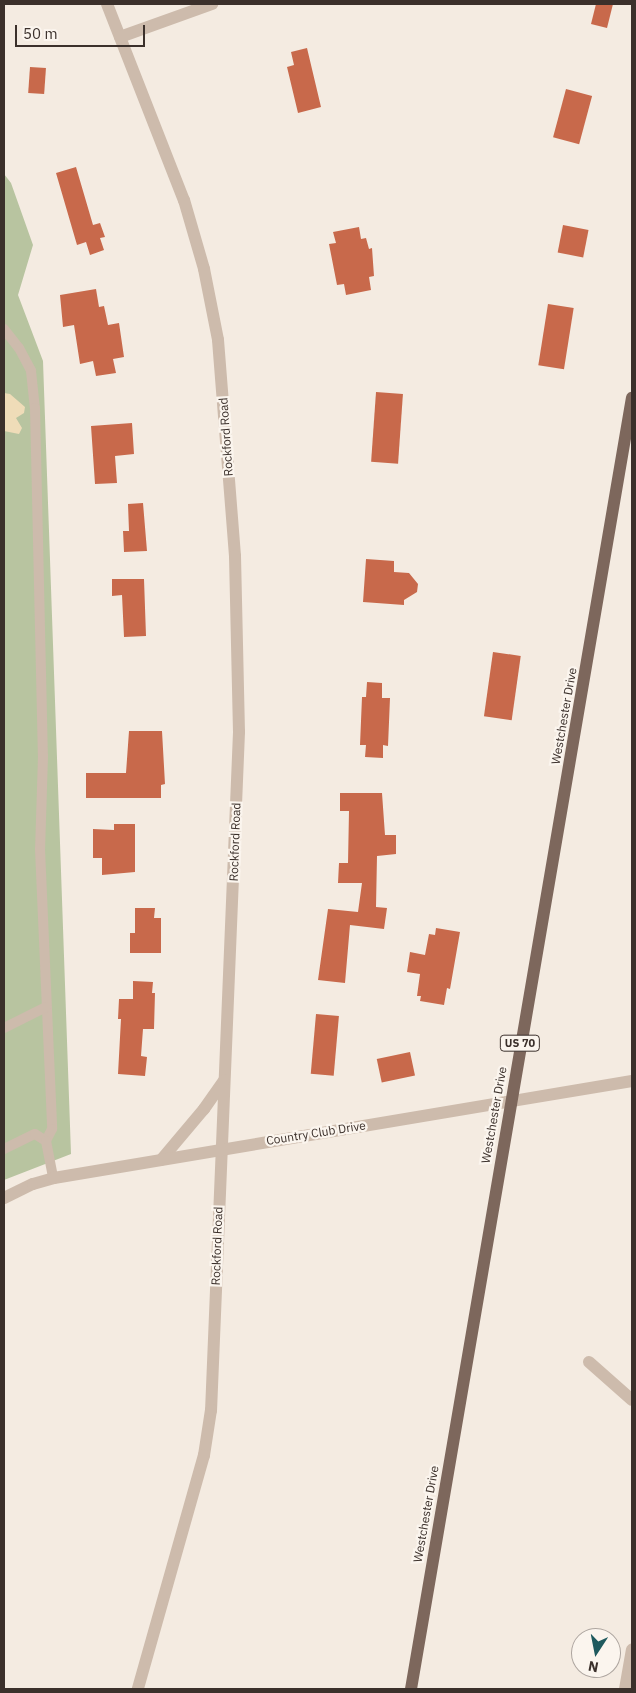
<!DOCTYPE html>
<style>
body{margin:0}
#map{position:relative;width:636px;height:1693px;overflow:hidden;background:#f4ebe1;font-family:"IBM Plex Sans",sans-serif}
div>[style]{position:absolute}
.green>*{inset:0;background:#b8c4a0}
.sand>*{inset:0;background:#efdcb8}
.building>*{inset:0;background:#c8694b;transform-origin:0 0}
.lane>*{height:10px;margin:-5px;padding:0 5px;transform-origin:5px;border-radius:5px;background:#cdbbac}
.street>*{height:12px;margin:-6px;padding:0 6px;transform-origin:6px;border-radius:6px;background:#cdbbac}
.primary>*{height:12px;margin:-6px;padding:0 6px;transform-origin:6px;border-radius:6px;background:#7d675c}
span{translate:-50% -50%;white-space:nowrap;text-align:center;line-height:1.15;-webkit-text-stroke:4.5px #fbf5ee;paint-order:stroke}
.shield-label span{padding:1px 4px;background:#fbf5ee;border:1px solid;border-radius:4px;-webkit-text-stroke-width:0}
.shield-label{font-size:11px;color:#3b302b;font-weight:700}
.street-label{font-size:12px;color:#3b302b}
.frame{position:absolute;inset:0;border:5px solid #3b302b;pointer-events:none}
.north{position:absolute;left:571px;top:1628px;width:50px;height:50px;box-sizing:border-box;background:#fbf5ee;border:1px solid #aea6a0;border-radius:50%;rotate:191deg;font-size:14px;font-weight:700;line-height:20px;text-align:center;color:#3b302b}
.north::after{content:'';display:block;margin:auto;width:18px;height:22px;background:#1f5a5e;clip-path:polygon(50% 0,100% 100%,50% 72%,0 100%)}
.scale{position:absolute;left:15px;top:25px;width:130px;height:22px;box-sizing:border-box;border:2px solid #3b302b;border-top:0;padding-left:6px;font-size:15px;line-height:18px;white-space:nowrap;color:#3b302b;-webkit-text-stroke:4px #fbf5ee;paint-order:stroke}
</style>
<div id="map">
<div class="green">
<div style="clip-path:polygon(4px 174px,11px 183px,33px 245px,18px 295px,43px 361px,71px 1154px,4px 1180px)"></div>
</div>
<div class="sand">
<div style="clip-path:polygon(4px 393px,10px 394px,25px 407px,24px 413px,16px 418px,22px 428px,19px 434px,4px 431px)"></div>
</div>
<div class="building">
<div style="clip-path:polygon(596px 4px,613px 4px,607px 28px,591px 24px)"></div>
<div style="clip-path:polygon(307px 48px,321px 107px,298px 113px,287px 67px,294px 65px,291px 52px)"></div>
<div style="left:30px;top:67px;width:16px;height:26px;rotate:4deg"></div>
<div style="left:566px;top:89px;width:27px;height:50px;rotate:15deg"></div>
<div style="clip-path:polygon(76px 167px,93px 225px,100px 223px,105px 237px,100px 238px,104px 250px,90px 255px,86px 242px,77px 245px,56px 173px)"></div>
<div style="left:563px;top:225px;width:26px;height:28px;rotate:11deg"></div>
<div style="clip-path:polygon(359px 227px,361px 239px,366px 238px,369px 249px,372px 248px,374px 276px,369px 277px,371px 290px,346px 295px,344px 284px,337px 285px,329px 244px,336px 243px,333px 232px)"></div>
<div style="clip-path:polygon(96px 289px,99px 307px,104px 306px,108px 325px,119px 323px,124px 357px,113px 359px,116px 373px,96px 376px,93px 361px,80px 364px,74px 325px,63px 327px,60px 295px)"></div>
<div style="left:548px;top:304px;width:26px;height:62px;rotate:9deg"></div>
<div style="left:376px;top:392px;width:27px;height:70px;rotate:4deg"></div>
<div style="clip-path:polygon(132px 423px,134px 454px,115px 456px,117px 483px,95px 484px,91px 426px)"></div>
<div style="clip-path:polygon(143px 503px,147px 551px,124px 552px,123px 531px,129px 531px,128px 504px)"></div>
<div style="clip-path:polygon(366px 559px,394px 561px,394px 572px,409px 573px,418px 584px,417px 592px,404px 600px,404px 605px,363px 602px)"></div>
<div style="clip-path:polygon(112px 579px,144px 579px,146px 636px,124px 637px,122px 595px,112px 596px)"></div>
<div style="left:493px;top:652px;width:28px;height:65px;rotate:8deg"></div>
<div style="clip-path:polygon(367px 682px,382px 683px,382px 698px,390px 698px,388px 746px,383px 745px,383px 758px,365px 757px,366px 745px,360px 745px,362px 697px,366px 697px)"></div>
<div style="clip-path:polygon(129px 731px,162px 731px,165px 784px,161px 785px,161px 798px,86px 798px,86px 773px,126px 773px)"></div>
<div style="clip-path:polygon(340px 793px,382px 793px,385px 835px,396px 835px,396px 854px,377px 856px,376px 907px,387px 908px,384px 929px,350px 925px,345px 983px,318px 980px,328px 909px,358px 912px,362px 883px,338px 883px,339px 863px,348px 863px,349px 811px,340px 811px)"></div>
<div style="clip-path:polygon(114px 824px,135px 824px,135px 872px,102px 875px,102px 858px,93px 858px,93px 829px,114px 830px)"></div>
<div style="clip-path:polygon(135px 908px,155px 908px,154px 918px,161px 918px,161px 953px,130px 953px,130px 933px,135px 933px)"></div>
<div style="clip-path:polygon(436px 928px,460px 932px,450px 989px,447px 988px,444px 1005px,420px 1001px,421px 996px,417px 996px,420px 974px,407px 972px,410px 952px,425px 955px,429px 934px,435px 935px)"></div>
<div style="clip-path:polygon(133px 981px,153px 982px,152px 993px,155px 993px,154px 1029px,143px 1029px,141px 1056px,147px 1057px,145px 1076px,118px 1074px,121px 1019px,118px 1019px,119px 999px,133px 999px)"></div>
<div style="left:316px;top:1014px;width:23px;height:60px;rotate:5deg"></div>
<div style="left:410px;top:1052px;width:24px;height:34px;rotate:78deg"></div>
</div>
<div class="lane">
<div style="left:4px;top:329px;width:24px;rotate:52deg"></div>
<div style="left:19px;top:348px;width:26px;rotate:62deg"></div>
<div style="left:31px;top:371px;width:37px;rotate:84deg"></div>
<div style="left:35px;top:408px;width:348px;rotate:88.7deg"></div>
<div style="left:43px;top:756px;width:93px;rotate:91.8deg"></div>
<div style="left:40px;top:849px;width:280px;rotate:87.5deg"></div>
<div style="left:52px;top:1129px;width:13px;rotate:117deg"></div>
<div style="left:4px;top:1028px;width:47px;rotate:-26.6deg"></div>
<div style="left:4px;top:1149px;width:34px;rotate:-26deg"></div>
<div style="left:35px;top:1134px;width:13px;rotate:32deg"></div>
<div style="left:46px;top:1141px;width:38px;rotate:79deg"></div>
</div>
<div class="street">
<div style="left:107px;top:4px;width:211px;rotate:68.6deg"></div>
<div style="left:184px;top:200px;width:72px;rotate:73.8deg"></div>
<div style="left:204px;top:269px;width:72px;rotate:78.8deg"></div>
<div style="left:218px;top:340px;width:217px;rotate:85.5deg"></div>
<div style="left:235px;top:556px;width:176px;rotate:88.7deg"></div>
<div style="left:239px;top:732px;width:679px;rotate:92.36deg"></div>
<div style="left:211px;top:1410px;width:46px;rotate:98.8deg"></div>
<div style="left:204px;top:1455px;width:243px;rotate:105.8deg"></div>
<div style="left:120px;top:37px;width:98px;rotate:-19.7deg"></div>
<div style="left:161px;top:1160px;width:67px;rotate:-49.9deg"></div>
<div style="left:204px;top:1109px;width:35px;rotate:-55deg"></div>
<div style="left:4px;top:1198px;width:32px;rotate:-26deg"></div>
<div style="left:33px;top:1184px;width:22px;rotate:-16deg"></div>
<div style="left:54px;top:1178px;width:586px;rotate:-9.53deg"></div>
<div style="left:589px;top:1362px;width:57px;rotate:41.5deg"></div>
<div style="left:625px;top:1689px;width:40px;rotate:-80deg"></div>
</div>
<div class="primary">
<div style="left:411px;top:1689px;width:1310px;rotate:-80.29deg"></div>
</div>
<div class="shield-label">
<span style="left:520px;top:1043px">US 70</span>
</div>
<div class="street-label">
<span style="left:226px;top:437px;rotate:-94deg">Rockford Road</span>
<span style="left:564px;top:716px;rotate:-80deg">Westchester Drive</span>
<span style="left:235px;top:842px;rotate:-88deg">Rockford Road</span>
<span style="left:494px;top:1115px;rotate:-80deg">Westchester Drive</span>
<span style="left:316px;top:1133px;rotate:-9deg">Country Club Drive</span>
<span style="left:217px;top:1246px;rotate:-88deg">Rockford Road</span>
<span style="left:426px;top:1514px;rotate:-80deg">Westchester Drive</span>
</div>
<div class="frame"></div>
<div class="north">N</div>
<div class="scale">50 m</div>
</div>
